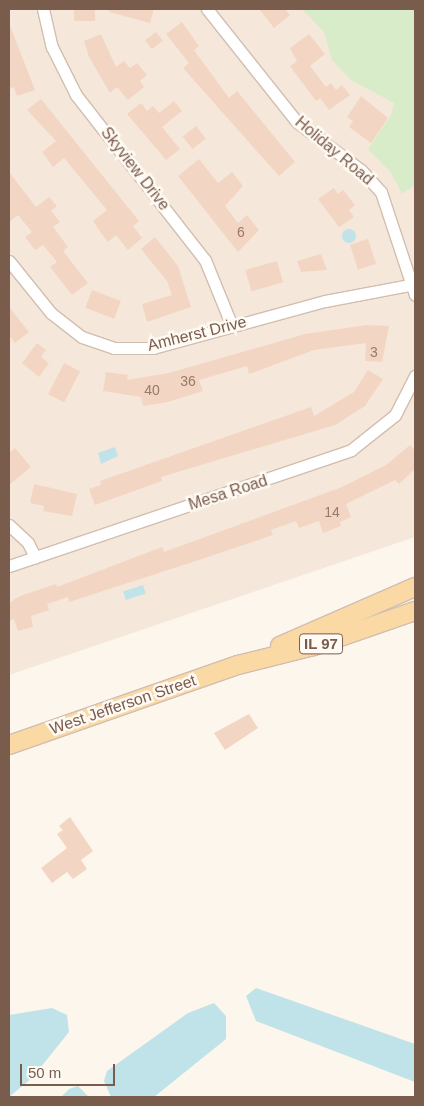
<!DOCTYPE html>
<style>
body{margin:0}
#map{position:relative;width:424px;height:1106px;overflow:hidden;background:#fdf6ec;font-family:Arial,sans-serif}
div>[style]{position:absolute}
.residential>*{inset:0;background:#f5e8da}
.green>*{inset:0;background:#d8ecc9}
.water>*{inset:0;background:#bfe3e8;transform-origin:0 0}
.round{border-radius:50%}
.building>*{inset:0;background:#f3d5c3;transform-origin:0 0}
.roads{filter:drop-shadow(1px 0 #d1beb0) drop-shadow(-1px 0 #d1beb0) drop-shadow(0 1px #d1beb0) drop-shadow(0 -1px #d1beb0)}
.minor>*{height:11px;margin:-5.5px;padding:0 5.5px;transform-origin:5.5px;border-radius:5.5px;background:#fff}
.primary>*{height:18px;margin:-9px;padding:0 9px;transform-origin:9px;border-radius:9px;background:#fbd9a5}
span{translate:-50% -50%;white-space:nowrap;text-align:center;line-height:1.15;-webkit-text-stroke:5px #fffaf3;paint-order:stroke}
.number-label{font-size:14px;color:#987a6a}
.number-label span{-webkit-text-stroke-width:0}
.shield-label span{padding:1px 4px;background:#fffaf3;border:1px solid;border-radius:4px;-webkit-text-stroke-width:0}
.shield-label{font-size:15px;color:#7a5c4d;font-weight:700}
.street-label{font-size:16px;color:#7a5c4d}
.frame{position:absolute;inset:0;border:10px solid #7a5c4d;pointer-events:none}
.scale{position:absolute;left:20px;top:1064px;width:95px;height:22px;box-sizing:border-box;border:2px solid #7a5c4d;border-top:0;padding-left:6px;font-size:15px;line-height:18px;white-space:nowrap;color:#7a5c4d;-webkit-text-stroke:4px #fffaf3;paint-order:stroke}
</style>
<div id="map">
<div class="residential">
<div style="clip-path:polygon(9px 9px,327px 9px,415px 89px,415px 537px,9px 675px)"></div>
</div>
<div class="green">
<div style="clip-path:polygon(302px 9px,415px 9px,415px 185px,402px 194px,391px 173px,368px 149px,391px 115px,394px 103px,351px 80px,332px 60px,324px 32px)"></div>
</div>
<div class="water">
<div class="round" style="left:342px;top:229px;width:14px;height:14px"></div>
<div style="clip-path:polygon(115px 447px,118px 456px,101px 464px,98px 453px)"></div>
<div style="left:143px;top:585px;width:9px;height:21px;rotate:72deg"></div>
<div style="clip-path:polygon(256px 988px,415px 1044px,415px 1082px,256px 1021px,246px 996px)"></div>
<div style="clip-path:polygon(214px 1003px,226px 1016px,226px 1039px,154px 1097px,111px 1097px,104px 1081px,107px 1071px,188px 1013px)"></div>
<div style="clip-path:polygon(52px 1008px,67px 1015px,69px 1032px,32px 1078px,9px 1097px,9px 1015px)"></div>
<div style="clip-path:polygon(78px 1086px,89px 1097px,61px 1097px,69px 1089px)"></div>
</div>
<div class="building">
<div style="left:74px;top:9px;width:21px;height:12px"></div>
<div style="clip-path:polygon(109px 9px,154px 9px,150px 23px,109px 12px)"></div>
<div style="clip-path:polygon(259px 9px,285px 9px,290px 15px,274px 28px)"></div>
<div style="clip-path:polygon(182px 22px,199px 46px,194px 50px,229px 98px,237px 91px,295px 162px,279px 176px,183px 68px,189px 63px,166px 34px)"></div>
<div style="clip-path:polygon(9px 23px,35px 90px,17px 96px,14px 87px,9px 89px)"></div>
<div style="left:156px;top:32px;width:11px;height:14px;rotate:52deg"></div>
<div style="clip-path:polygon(101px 34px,116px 67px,124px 61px,130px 68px,137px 63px,147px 75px,140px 81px,144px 87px,128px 100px,117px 87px,110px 93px,89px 57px,84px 41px)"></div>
<div style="clip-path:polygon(309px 34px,325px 54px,310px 66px,326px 87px,331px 83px,336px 90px,342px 85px,350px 95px,329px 110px,320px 98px,316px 101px,290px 66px,297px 61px,290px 48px)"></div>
<div style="clip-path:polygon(361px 96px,388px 118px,371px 143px,349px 127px,353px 121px,347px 117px)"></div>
<div style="clip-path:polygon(41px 99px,139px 221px,133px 226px,142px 238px,128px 250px,116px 235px,108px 242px,101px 233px,93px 221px,107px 210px,64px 158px,53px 167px,42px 152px,56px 141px,27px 110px)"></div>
<div style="clip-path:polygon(174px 101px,182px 111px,162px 127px,180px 149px,166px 160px,127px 114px,141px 103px,147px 111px,153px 106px,159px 113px)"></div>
<div style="left:196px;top:126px;width:16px;height:17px;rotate:52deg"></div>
<div style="clip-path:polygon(199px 159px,218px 183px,232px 172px,243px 186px,225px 206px,238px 223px,247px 215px,259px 230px,238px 252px,178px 176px)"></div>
<div style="clip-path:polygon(9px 172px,36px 207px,49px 197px,57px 206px,51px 211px,60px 222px,53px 227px,68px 247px,63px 251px,88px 283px,72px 295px,50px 267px,57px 262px,43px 245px,35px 250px,25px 237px,32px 232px,18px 215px,9px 222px)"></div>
<div style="clip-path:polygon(334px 188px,338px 194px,343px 190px,355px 205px,349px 210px,354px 217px,339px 227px,318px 199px)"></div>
<div style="clip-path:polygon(155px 237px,178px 266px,191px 307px,147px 322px,142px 304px,172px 295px,167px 281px,141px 249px)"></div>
<div style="left:368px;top:239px;width:26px;height:19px;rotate:72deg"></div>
<div style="clip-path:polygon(321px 254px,327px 270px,301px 272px,297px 261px)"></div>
<div style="left:277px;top:261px;width:22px;height:33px;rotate:74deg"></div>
<div style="left:92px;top:290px;width:31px;height:19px;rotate:21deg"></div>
<div style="clip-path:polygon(9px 307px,29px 332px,15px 343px,9px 335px)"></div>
<div style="clip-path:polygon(367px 325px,389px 326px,382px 362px,365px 361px,366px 343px,314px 350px,249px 374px,247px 366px,199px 380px,203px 391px,168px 402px,143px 406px,141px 397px,103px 391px,106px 372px,128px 375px,127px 380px,169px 373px,305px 334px)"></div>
<div style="clip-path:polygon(37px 343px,46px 350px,41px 357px,49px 363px,39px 377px,22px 363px)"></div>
<div style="left:64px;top:363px;width:18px;height:35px;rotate:27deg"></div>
<div style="clip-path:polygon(368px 370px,383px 379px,365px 406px,335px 425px,161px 477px,162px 481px,95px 505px,89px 489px,101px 485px,100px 481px,311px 407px,314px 416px,354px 392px)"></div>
<div style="clip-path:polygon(410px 445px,415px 451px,415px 469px,399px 484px,395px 480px,346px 504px,351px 517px,340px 522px,341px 526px,323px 533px,319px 521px,299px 528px,296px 521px,271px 530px,273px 535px,199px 560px,69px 602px,68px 597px,47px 604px,49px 610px,31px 616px,33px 627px,18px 631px,14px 619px,9px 621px,9px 603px,20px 596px,56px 584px,57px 587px,162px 547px,164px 552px,342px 487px,386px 465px)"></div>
<div style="clip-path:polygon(15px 448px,31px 467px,9px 485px,9px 453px)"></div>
<div style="clip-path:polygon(34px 484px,77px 494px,72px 516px,43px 511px,44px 506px,30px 503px)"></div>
<div style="clip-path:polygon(249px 714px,258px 728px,225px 750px,214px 733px)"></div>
<div style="clip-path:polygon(70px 817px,93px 851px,81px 860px,87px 869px,73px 879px,67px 872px,52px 883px,41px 868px,67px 848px,57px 834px,63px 830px,59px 826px)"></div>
</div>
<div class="roads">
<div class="minor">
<div style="left:43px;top:9px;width:39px;rotate:77deg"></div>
<div style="left:52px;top:47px;width:54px;rotate:63.4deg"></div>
<div style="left:76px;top:95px;width:209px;rotate:52deg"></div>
<div style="left:205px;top:260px;width:71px;rotate:67.8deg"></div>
<div style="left:207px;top:9px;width:144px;rotate:51.5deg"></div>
<div style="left:297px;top:122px;width:80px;rotate:36.9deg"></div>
<div style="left:361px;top:170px;width:30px;rotate:48deg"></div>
<div style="left:381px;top:192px;width:108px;rotate:71.7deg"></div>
<div style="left:9px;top:261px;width:67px;rotate:51.1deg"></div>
<div style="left:51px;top:313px;width:39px;rotate:38deg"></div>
<div style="left:82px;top:337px;width:34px;rotate:19deg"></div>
<div style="left:114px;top:348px;width:39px"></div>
<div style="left:153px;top:348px;width:178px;rotate:-15.3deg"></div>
<div style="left:325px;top:301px;width:92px;rotate:-10.7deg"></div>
<div style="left:9px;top:525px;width:26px;rotate:43deg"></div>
<div style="left:28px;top:543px;width:16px;rotate:63deg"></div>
<div style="left:9px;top:566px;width:361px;rotate:-18.7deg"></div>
<div style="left:351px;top:450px;width:56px;rotate:-38.5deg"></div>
<div style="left:395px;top:415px;width:44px;rotate:-62.9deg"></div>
</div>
<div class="primary">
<div style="left:280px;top:646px;width:147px;rotate:-23.6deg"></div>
<div style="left:9px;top:745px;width:243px;rotate:-19.3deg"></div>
<div style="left:238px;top:665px;width:78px;rotate:-14deg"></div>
<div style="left:314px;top:646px;width:107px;rotate:-19.1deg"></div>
</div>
</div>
<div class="number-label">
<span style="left:241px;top:232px">6</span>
<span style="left:374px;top:352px">3</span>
<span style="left:188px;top:381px">36</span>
<span style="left:152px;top:390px">40</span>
<span style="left:332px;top:512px">14</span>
</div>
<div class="shield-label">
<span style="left:321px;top:644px">IL 97</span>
</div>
<div class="street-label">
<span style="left:334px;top:151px;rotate:40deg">Holiday Road</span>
<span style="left:135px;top:169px;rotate:52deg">Skyview Drive</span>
<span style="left:197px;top:334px;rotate:-14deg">Amherst Drive</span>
<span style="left:228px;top:493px;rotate:-18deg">Mesa Road</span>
<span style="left:123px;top:705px;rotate:-19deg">West Jefferson Street</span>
</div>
<div class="frame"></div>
<div class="scale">50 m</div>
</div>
